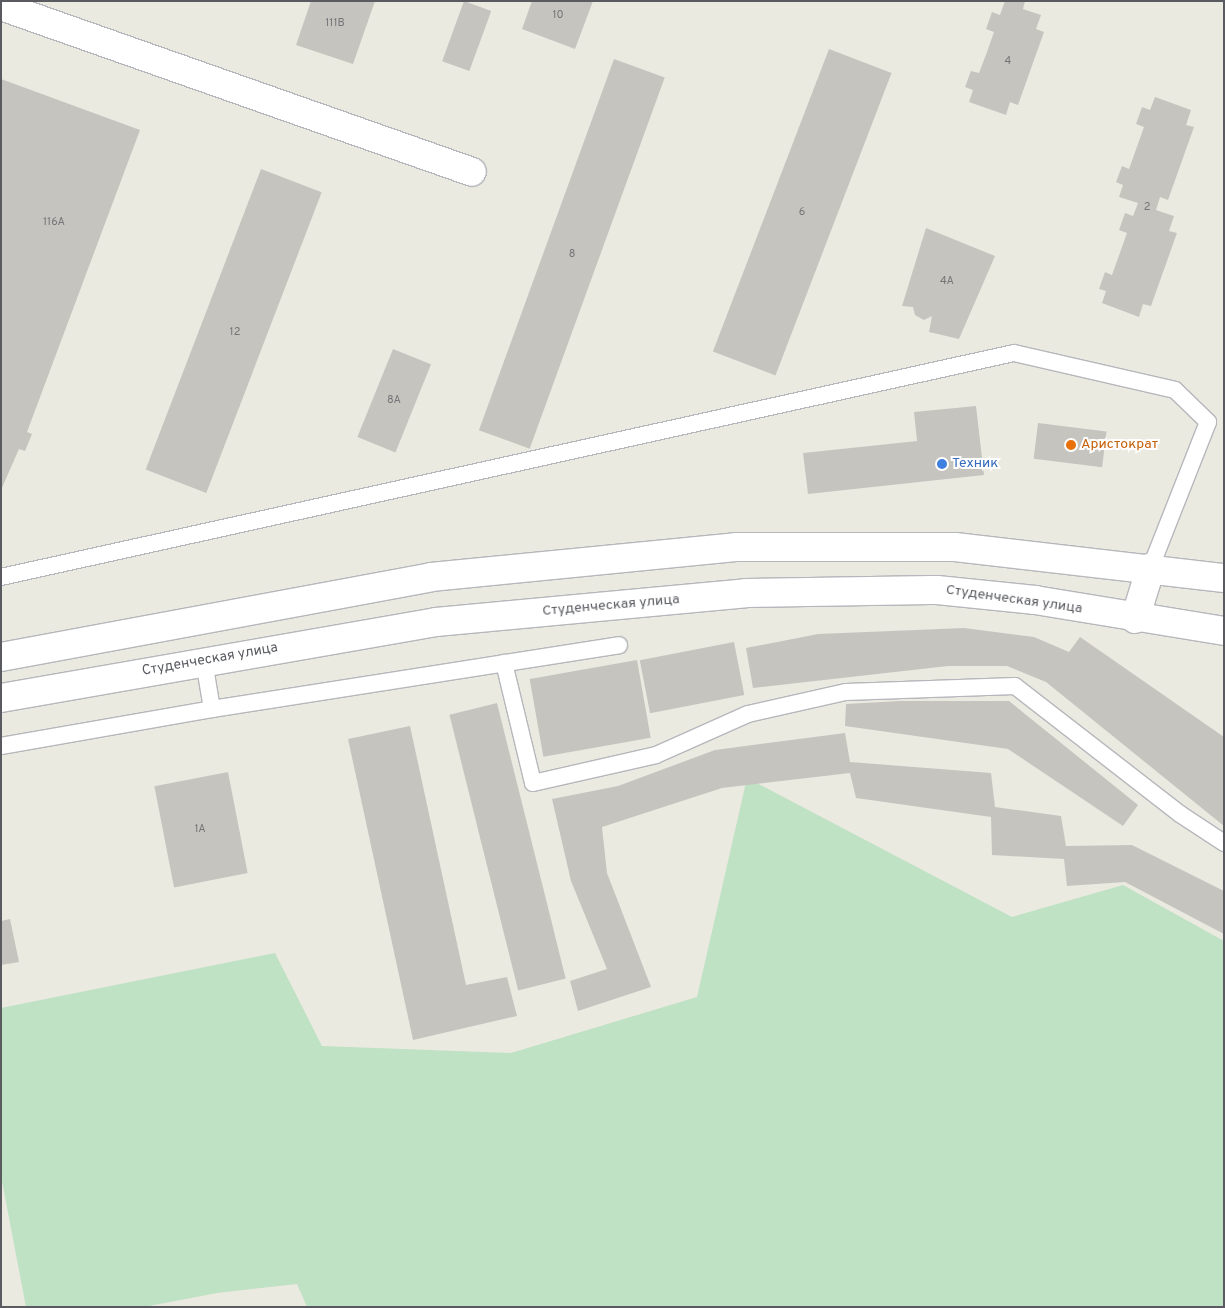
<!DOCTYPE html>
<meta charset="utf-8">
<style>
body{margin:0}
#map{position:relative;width:1225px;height:1308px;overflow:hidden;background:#ebeae1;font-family:Overpass,sans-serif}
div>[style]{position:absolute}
.green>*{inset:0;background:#bfe1c4}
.building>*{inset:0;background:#c6c4be;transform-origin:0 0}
.roads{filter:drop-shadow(1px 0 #b6b7bc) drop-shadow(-1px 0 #b6b7bc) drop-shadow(0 1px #b6b7bc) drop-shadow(0 -1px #b6b7bc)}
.lane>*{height:16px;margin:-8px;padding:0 8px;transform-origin:8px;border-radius:8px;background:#fff}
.street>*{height:28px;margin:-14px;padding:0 14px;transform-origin:14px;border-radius:14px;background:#fff}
.secondary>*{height:28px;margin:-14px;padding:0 14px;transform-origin:14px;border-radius:14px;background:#fff}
.dots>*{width:14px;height:14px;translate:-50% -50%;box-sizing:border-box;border:2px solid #fff;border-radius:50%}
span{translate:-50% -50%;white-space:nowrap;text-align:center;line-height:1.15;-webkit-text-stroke:4px #fff;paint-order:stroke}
.number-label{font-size:11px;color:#747578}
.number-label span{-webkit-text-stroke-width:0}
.food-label{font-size:14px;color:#c56008}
.left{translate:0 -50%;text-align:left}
.shop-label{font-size:14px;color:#366cbe}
.street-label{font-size:14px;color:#595b60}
.frame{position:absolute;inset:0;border:2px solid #595b60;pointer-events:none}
</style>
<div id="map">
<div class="green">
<div style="clip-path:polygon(747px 778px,1012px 917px,1123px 885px,1224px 941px,1224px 1307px,307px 1307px,297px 1284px,217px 1293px,144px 1307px,26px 1307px,1px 1176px,1px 1008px,275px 953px,322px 1046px,511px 1053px,697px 997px)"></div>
</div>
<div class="building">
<div style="clip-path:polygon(311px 1px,375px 1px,353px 64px,296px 45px)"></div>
<div style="left:464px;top:1px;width:29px;height:64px;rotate:20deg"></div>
<div style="clip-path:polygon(532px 1px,593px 1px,575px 49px,522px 29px)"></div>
<div style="clip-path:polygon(1005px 1px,1025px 1px,1023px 9px,1041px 15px,1036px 29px,1044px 32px,1018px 105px,1010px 102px,1006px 115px,969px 102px,973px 90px,965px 87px,971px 71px,979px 73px,987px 52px,994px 32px,986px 29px,992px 12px,1000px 15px)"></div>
<div style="left:829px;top:49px;width:67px;height:324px;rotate:21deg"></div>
<div style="left:614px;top:59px;width:54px;height:395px;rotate:20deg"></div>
<div style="clip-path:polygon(1px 79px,140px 130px,27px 432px,32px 434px,25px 451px,19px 449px,1px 490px)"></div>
<div style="clip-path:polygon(1155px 97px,1191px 110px,1186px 125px,1194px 127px,1168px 200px,1160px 197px,1156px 210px,1174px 216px,1169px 231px,1177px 233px,1151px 306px,1143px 304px,1139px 317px,1102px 303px,1106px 291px,1099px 289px,1105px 272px,1112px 275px,1127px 233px,1119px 230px,1125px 213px,1133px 216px,1138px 203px,1119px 197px,1123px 185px,1116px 182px,1122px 166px,1129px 169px,1144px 127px,1136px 124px,1142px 107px,1150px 110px)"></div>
<div style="left:261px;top:169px;width:65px;height:322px;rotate:21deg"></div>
<div style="clip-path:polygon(926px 228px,995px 256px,959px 339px,929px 332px,932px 316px,924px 320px,915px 315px,913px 307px,902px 306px)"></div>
<div style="left:393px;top:349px;width:41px;height:95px;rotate:22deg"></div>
<div style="clip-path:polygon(976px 406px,984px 475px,808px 494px,803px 453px,917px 441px,914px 412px)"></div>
<div style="left:1038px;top:423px;width:69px;height:36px;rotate:7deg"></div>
<div style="clip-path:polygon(964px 628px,1034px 637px,1069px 652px,1080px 637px,1224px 737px,1224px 826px,1046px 682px,1007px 666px,948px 666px,753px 688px,746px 648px,818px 634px)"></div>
<div style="left:734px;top:642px;width:54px;height:96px;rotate:79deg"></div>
<div style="left:637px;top:660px;width:79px;height:109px;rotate:80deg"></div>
<div style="clip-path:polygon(900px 701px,1009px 701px,1138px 805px,1123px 826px,1008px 749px,845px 726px,846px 704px)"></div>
<div style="left:497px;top:703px;width:284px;height:49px;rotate:76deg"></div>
<div style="clip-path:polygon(410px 726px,466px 985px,507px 977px,517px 1016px,413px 1040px,348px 739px)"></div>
<div style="clip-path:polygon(845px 733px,850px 762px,991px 773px,995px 807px,1061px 816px,1066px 846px,1132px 845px,1224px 891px,1224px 934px,1125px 882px,1067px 886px,1064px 859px,992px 855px,991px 817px,856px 798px,850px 773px,722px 788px,602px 827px,607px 873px,651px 987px,578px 1011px,570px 981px,607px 969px,571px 881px,552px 799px,618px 786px,715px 750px)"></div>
<div style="left:228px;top:772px;width:103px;height:75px;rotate:79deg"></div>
<div style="clip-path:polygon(10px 919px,19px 962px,1px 965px,1px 921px)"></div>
</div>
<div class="roads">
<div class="lane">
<div style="left:1px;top:577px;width:1037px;rotate:-12.47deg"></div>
<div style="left:1014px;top:353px;width:165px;rotate:12.9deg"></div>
<div style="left:1175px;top:390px;width:46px;rotate:44.1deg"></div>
<div style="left:1208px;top:422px;width:156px;rotate:111.5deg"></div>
<div style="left:504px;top:663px;width:123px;rotate:76.4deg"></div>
<div style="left:533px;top:783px;width:126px;rotate:-12.8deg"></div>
<div style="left:656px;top:755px;width:101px;rotate:-24deg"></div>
<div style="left:748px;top:714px;width:100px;rotate:-12.7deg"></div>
<div style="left:846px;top:692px;width:169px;rotate:-2deg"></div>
<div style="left:1015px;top:686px;width:209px;rotate:37.8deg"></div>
<div style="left:1180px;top:814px;width:53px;rotate:33.4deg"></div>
<div style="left:212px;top:709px;width:412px;rotate:-8.9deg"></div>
<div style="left:1px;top:746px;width:214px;rotate:-9.9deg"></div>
<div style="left:212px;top:709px;width:49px;rotate:-99.5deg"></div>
</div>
<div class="street">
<div style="left:1px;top:6px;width:499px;rotate:19.4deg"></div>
</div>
<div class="secondary">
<div style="left:1135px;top:619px;width:54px;rotate:-72.9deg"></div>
<div style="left:1px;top:657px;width:437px;rotate:-10.5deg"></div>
<div style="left:431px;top:577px;width:306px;rotate:-5.6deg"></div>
<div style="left:736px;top:547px;width:219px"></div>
<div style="left:955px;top:547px;width:271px;rotate:6.6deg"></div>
<div style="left:1px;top:698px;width:442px;rotate:-9.9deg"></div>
<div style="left:436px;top:622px;width:311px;rotate:-5.3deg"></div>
<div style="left:746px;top:593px;width:191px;rotate:-0.9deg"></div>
<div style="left:937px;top:590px;width:99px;rotate:5.8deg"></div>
<div style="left:1035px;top:600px;width:192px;rotate:9.3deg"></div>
</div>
</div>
<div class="dots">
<div style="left:1071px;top:445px;background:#e8710a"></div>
<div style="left:942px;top:464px;background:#3f7fe0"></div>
</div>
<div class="number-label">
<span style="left:558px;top:15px">10</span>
<span style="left:335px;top:23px">111В</span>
<span style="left:1008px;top:61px">4</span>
<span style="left:1147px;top:207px">2</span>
<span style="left:802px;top:212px">6</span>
<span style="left:54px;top:222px">116А</span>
<span style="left:572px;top:254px">8</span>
<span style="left:947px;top:281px">4А</span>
<span style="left:235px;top:332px">12</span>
<span style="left:394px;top:400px">8А</span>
<span style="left:200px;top:829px">1А</span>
</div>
<div class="food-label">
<span class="left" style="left:1081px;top:445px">Аристократ</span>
</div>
<div class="shop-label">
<span class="left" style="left:952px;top:464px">Техник</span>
</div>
<div class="street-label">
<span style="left:1014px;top:600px;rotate:8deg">Студенческая улица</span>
<span style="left:611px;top:606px;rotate:-5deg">Студенческая улица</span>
<span style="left:210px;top:660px;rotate:-10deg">Студенческая улица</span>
</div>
<div class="frame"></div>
</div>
